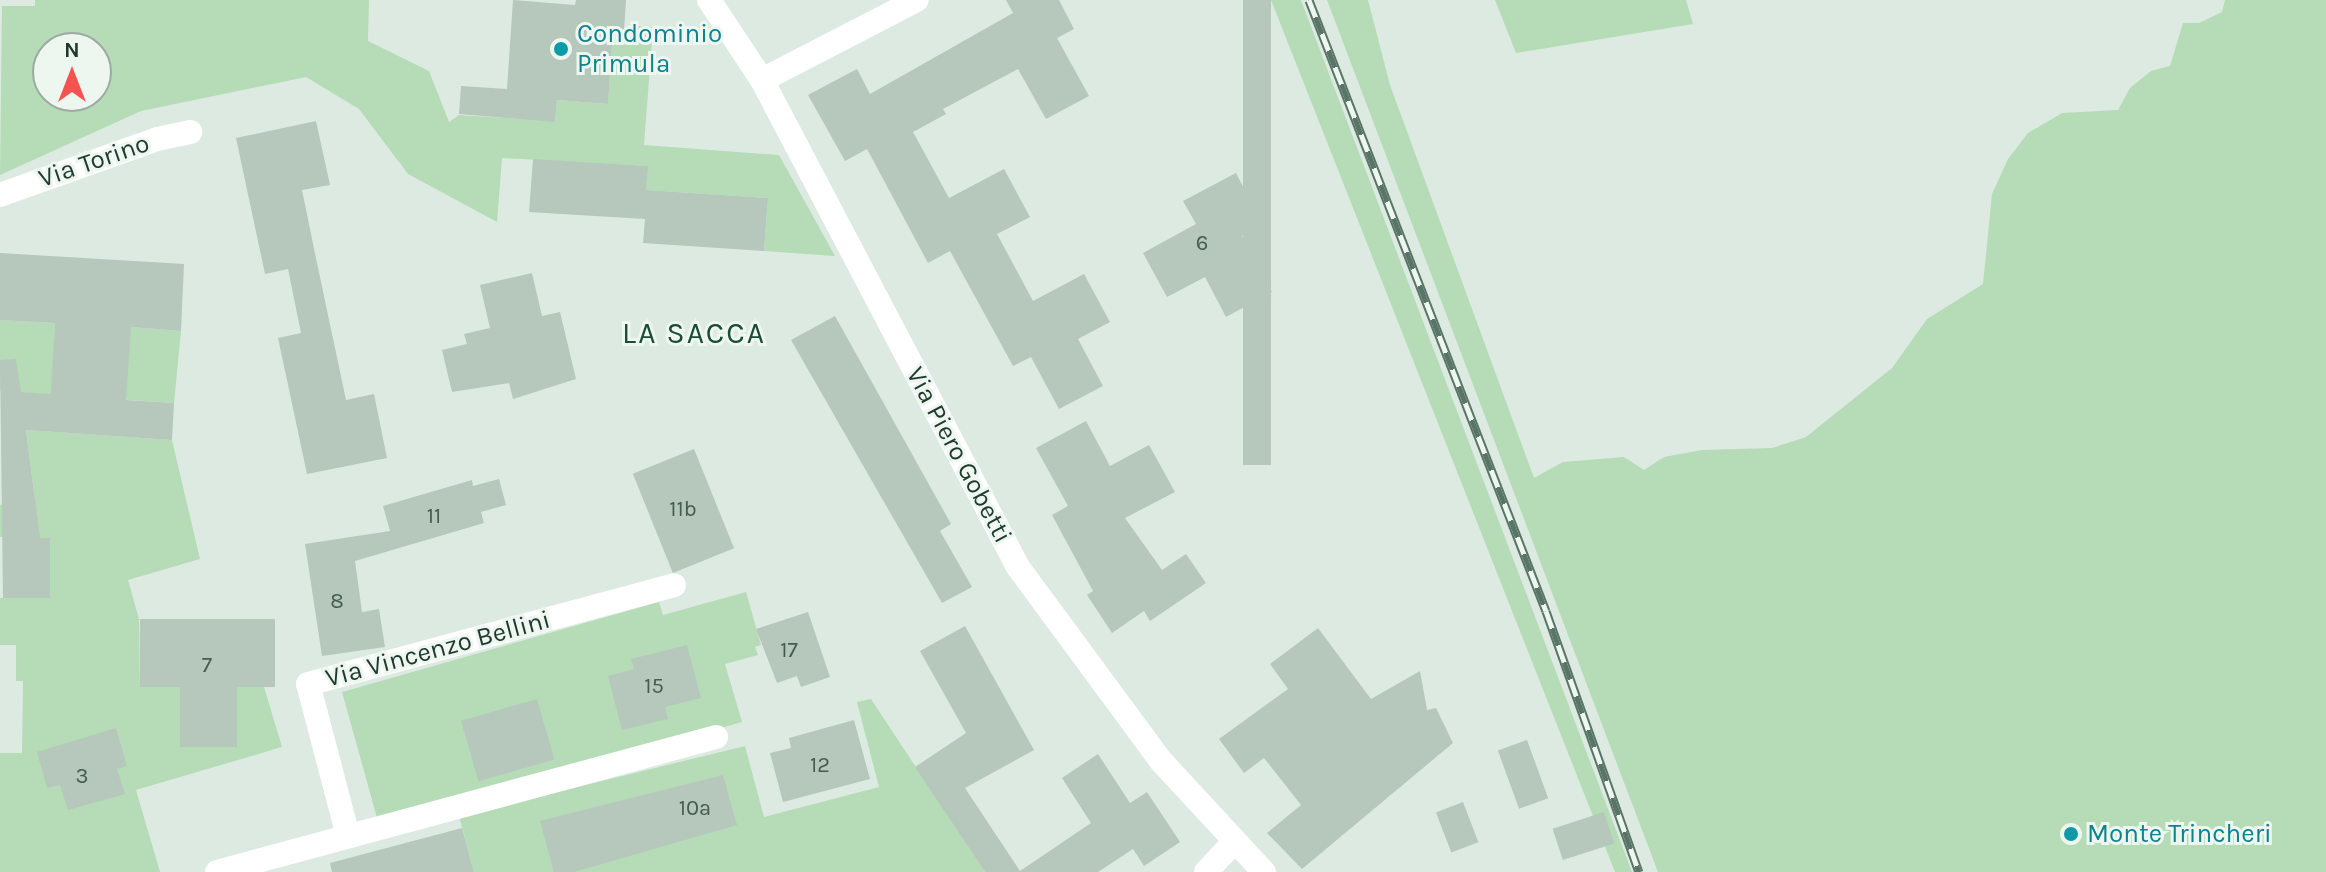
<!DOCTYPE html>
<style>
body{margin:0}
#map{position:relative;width:2326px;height:872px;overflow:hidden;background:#ddeae1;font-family:Karla,sans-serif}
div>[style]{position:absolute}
.green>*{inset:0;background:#b5dcb7}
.building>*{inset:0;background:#b6c7bc;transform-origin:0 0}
.street>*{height:24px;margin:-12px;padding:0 12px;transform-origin:12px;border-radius:12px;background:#fff}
.rail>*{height:9px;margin-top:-4.5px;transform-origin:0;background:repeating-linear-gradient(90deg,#eef6f0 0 18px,#597567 0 36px);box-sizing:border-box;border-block:2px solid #597567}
.dots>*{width:22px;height:22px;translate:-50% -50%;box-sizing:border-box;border:4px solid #eef6f0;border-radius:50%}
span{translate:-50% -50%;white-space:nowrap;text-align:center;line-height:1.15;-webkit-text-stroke:6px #eef6f0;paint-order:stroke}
.number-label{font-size:22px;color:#455c50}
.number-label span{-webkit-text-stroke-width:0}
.culture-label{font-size:26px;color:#0d838f}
.left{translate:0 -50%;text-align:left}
.street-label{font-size:26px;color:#1f392c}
.quarter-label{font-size:30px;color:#1b4b34;letter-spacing:2px}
.north{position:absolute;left:32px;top:32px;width:80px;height:80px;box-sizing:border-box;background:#eef6f0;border:2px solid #9baaa2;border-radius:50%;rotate:0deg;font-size:22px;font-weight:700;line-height:32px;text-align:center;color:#1f392c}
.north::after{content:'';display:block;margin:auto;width:28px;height:36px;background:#f45351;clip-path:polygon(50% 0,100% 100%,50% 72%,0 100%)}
</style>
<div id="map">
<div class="green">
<div style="clip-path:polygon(evenodd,35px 0,369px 0,368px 41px,429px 71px,449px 122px,459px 115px,555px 121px,557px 100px,608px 104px,612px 44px,635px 45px,637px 26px,653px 27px,644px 145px,779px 155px,835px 256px,764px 251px,768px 198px,646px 190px,647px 166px,502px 158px,497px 222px,408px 174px,359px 109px,306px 77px,141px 111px,0 175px,2px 6px,35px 6px,35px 0,48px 48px,96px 48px,96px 96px,48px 96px,48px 48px)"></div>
<div style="clip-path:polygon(1271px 0,1301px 0,1632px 872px,1615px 872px)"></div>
<div style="clip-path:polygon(1327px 0,1368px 0,1390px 85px,1534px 478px,1563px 462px,1624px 457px,1644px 470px,1664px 457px,1702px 450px,1772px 448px,1806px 437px,1892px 368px,1927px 319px,1983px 284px,1992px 194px,2008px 159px,2028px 133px,2062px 113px,2118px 110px,2130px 88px,2151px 71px,2170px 66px,2183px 23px,2199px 23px,2222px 12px,2225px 0,2326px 0,2326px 872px,1658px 872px)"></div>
<div style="clip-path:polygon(1495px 0,1686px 0,1693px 24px,1516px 53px)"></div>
<div style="clip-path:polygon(0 320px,55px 323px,53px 373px,131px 327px,181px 331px,174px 403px,0 391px)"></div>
<div style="clip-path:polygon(26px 430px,172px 440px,200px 559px,128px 580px,139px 619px,140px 687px,180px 687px,237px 747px,237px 687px,264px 687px,282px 747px,136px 790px,160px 872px,0 872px,0 753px,22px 753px,23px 681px,16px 681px,16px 645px,0 645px,0 598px,50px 598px,50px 539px,0 537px,0 505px,35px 499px)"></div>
<div style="clip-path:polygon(746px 592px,761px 645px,755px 647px,758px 655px,725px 664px,742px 722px,379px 825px,342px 692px,659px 602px,663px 615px)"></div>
<div style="clip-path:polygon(871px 699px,985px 872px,474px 872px,459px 816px,745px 746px,764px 817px,879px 787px,857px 702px)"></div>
</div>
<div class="building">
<div style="clip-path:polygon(513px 0,575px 5px,576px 0,626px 0,624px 31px,613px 30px,608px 104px,557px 100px,555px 122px,459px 114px,461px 86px,507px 89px)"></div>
<div style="clip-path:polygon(1006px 0,1059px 0,1074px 29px,1057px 38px,1089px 96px,1046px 119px,1018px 69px,943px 109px,946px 114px,913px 132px,949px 198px,1004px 169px,1030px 217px,997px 234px,1033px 301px,1084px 274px,1110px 322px,1078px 339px,1103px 386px,1059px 409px,1031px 357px,1013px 366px,950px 251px,928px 263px,867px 149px,845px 161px,808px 95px,857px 69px,870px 94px,1013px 13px)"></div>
<div style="left:1243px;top:0;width:28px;height:465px"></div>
<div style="clip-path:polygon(316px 121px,330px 185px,302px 190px,317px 263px,346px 400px,374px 394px,387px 458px,307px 474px,278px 338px,301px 333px,288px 269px,265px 274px,236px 138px)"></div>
<div style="clip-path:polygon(533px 159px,648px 166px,646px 190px,768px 198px,764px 251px,643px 243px,645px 219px,529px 212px)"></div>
<div style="clip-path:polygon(1236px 173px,1263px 225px,1242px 236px,1272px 292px,1226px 317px,1205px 277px,1167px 297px,1143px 253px,1196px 224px,1183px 201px)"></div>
<div style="clip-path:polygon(0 253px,184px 264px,181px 331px,131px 327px,126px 400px,174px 403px,172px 440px,26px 430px,40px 538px,50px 538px,50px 598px,3px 598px,0 360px,16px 359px,21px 392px,51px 394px,55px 323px,0 320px)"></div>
<div style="clip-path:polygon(532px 273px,542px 316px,560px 312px,576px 379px,513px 399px,509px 383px,452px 392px,442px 350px,467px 344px,464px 334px,490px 328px,480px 285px)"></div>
<div style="clip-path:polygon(835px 316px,951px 524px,940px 531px,972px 587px,942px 603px,791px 340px)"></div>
<div style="clip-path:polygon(1086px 421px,1110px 466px,1149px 445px,1175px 492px,1125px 518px,1162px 570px,1186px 554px,1206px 583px,1150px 621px,1144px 611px,1112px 633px,1087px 595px,1093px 591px,1052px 515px,1068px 506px,1036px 448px)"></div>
<div style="left:694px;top:449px;width:107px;height:66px;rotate:68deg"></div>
<div style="clip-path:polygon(499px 479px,506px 505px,481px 512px,484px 523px,355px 561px,362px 612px,379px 609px,385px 647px,322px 656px,305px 544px,390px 531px,383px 506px,472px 480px,473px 486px)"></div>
<div style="clip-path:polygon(808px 612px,830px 677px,801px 687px,797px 676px,777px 683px,756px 629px)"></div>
<div style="clip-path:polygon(140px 619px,275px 619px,275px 687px,237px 687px,237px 747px,180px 747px,180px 687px,140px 687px)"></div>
<div style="clip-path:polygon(965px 626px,1034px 750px,965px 788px,1020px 871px,1091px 823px,1062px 778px,1098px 754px,1130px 803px,1147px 792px,1180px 842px,1144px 866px,1133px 849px,1098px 872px,985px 872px,915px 767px,966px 733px,920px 651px)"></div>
<div style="clip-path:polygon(1318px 628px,1371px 699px,1420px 671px,1427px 710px,1436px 708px,1453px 743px,1302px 869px,1267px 833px,1301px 805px,1264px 758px,1244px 773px,1219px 739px,1288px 689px,1270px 664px)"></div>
<div style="clip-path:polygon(687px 645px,701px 698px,665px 707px,668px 719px,622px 730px,608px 676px,634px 669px,631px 659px)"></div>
<div style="left:537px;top:699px;width:63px;height:79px;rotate:74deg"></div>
<div style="clip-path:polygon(854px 720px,870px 779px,783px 802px,770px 753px,791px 748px,789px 738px)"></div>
<div style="clip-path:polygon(116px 728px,127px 766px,117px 769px,125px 794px,68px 810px,60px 785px,47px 788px,37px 752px)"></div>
<div style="left:1527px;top:740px;width:62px;height:31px;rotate:70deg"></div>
<div style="clip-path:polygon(723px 775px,737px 825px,574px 872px,554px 872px,540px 821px)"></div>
<div style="left:1463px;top:802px;width:43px;height:29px;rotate:69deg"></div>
<div style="left:1604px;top:812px;width:33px;height:54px;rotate:72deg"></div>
<div style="clip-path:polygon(462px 828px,474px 872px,332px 872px,330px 863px)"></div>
</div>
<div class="street">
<div style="left:709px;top:0;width:96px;rotate:56.5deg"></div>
<div style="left:762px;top:80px;width:550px;rotate:62.27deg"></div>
<div style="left:1018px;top:567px;width:242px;rotate:53.6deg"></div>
<div style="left:1162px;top:762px;width:150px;rotate:47.2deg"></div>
<div style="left:762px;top:80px;width:174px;rotate:-27.3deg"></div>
<div style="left:0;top:195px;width:167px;rotate:-19.6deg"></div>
<div style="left:157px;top:139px;width:34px;rotate:-12deg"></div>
<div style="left:348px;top:836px;width:157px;rotate:-104.7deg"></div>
<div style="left:308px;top:684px;width:379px;rotate:-15.1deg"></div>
<div style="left:217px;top:872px;width:517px;rotate:-15.14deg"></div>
<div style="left:1206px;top:872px;width:40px;rotate:-47deg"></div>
</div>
<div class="rail">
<div style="left:1309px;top:0;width:655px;rotate:68.8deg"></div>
<div style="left:1546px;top:611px;width:277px;rotate:70.4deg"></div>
</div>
<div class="dots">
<div style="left:561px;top:49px;background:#0f9aa8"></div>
<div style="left:2071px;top:834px;background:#0f9aa8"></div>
</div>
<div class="number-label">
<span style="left:1202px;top:244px">6</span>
<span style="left:683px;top:510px">11b</span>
<span style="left:434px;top:517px">11</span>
<span style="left:337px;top:602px">8</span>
<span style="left:789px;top:651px">17</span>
<span style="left:207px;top:666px">7</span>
<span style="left:654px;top:687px">15</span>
<span style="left:820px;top:766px">12</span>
<span style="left:82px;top:777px">3</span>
<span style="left:695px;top:809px">10a</span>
</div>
<div class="culture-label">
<span class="left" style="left:577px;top:49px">Condominio<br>Primula</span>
<span class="left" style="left:2087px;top:834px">Monte Trincheri</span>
</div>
<div class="street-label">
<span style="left:94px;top:161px;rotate:-19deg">Via Torino</span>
<span style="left:959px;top:455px;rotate:62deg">Via Piero Gobetti</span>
<span style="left:438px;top:649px;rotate:-15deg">Via Vincenzo Bellini</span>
</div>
<div class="quarter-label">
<span style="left:694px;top:333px">LA SACCA</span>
</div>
<div class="north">N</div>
</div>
